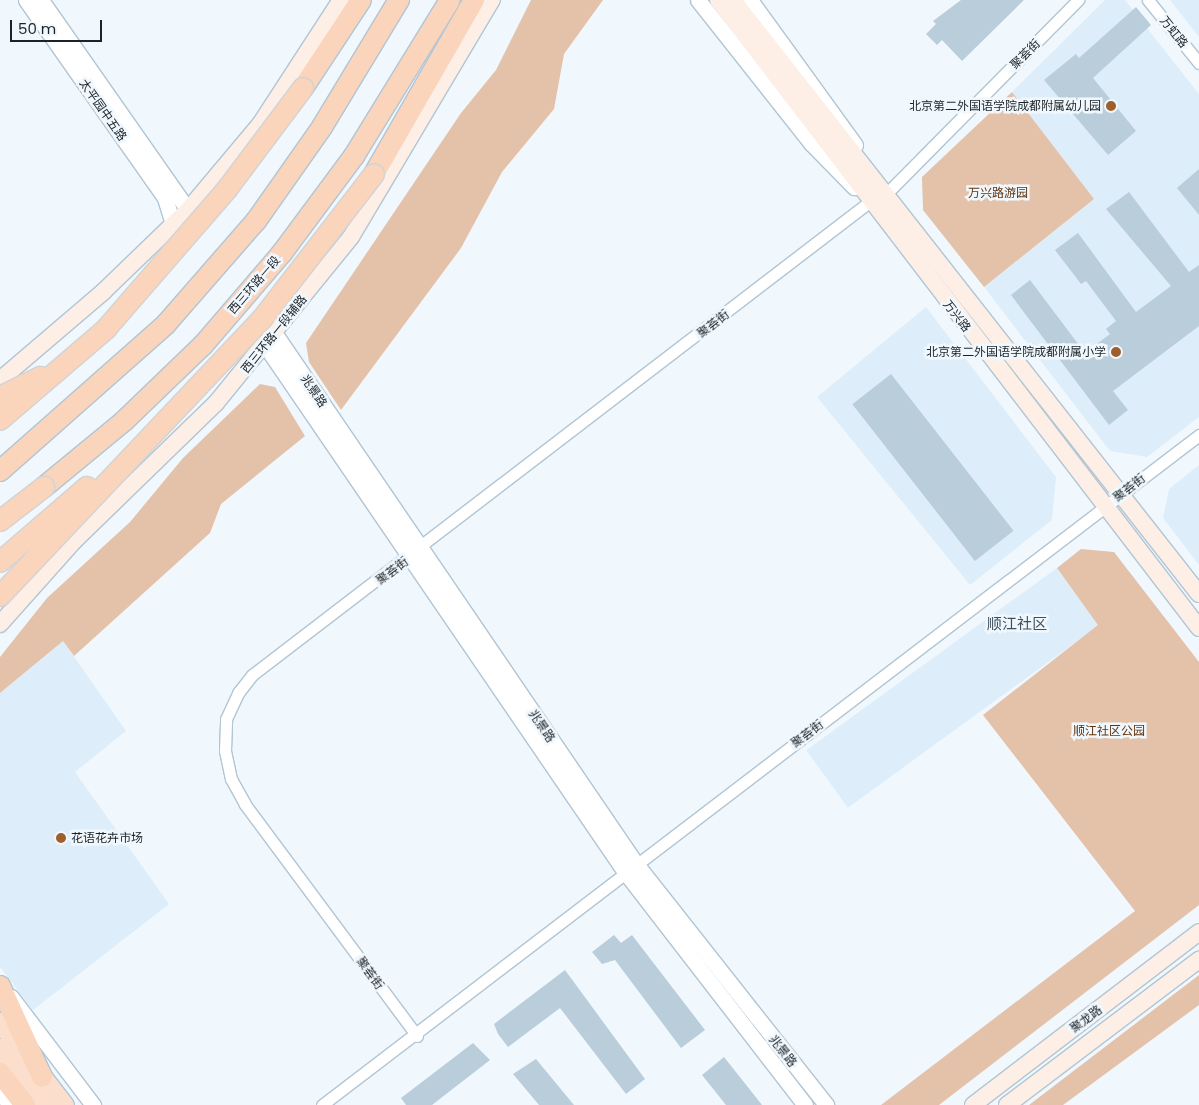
<!DOCTYPE html>
<meta charset="utf-8">
<style>
body{margin:0}
#map{position:relative;width:1199px;height:1105px;overflow:hidden;background:#f0f8fe;font-family:Poppins,"Noto Sans SC",sans-serif}
div>[style]{position:absolute}
.built>*{inset:0;background:#ddedf9;transform-origin:0 0}
.green>*{inset:0;background:#e4c1a9}
.building>*{inset:0;background:#b9cddb;transform-origin:0 0}
.roads{filter:drop-shadow(1px 0 #b2c5d3) drop-shadow(-1px 0 #b2c5d3) drop-shadow(0 1px #b2c5d3) drop-shadow(0 -1px #b2c5d3)}
.minor>*{height:11px;margin:-5.5px;padding:0 5.5px;transform-origin:5.5px;border-radius:5.5px;background:#fff}
.tertiary>*{height:15px;margin:-7.5px;padding:0 7.5px;transform-origin:7.5px;border-radius:7.5px;background:#fff}
.secondary>*{height:16px;margin:-8px;padding:0 8px;transform-origin:8px;border-radius:8px;background:#fdefe6}
.primary>*{height:19px;margin:-9.5px;padding:0 9.5px;transform-origin:9.5px;border-radius:9.5px;background:#fbdfcc}
.trunk>*{height:20px;margin:-10px;padding:0 10px;transform-origin:10px;border-radius:10px;background:#fad4bb}
.bridges{filter:drop-shadow(1px 0 #d2d3d4) drop-shadow(-1px 0 #d2d3d4) drop-shadow(0 1px #d2d3d4) drop-shadow(0 -1px #d2d3d4)}
.trunk-bridge>*{height:20px;margin:-10px;padding:0 10px;transform-origin:10px;border-radius:10px;background:#fad4bb}
.dots>*{width:14px;height:14px;translate:-50% -50%;box-sizing:border-box;border:2px solid #f0f8fe;border-radius:50%}
span{translate:-50% -50%;white-space:nowrap;text-align:center;line-height:1.15;-webkit-text-stroke:5px #f0f8fe;paint-order:stroke}
.street-label{font-size:12px;color:#1c2328}
.poi-label{font-size:12px;color:#1c2328}
.right{translate:-100% -50%;text-align:right}
.left{translate:0 -50%;text-align:left}
.park-label{font-size:12px;color:#62340d}
.quarter-label{font-size:15px;color:#40515d}
.scale{position:absolute;left:10px;top:20px;width:92px;height:22px;box-sizing:border-box;border:2px solid #1c2328;border-top:0;padding-left:6px;font-size:15px;line-height:18px;white-space:nowrap;color:#1c2328;-webkit-text-stroke:4px #f0f8fe;paint-order:stroke}
</style>
<div id="map">
<div class="built">
<div style="clip-path:polygon(1105px 0,1125px 0,1199px 94px,1199px 417px,1147px 457px,1110px 451px,984px 287px,1094px 199px,1012px 92px)"></div>
<div style="clip-path:polygon(1170px 0,1199px 0,1199px 37px)"></div>
<div style="clip-path:polygon(926px 307px,1056px 477px,1052px 520px,970px 585px,817px 397px)"></div>
<div style="clip-path:polygon(1199px 465px,1199px 565px,1163px 518px,1169px 489px)"></div>
<div style="left:1057px;top:568px;width:71px;height:310px;rotate:54deg"></div>
<div style="clip-path:polygon(63px 641px,126px 731px,75px 772px,169px 904px,33px 1010px,0 967px,0 693px)"></div>
</div>
<div class="green">
<div style="clip-path:polygon(531px 0,603px 0,564px 54px,554px 109px,502px 172px,461px 248px,341px 410px,309px 362px,306px 343px,461px 113px,496px 70px)"></div>
<div style="clip-path:polygon(1012px 92px,1094px 199px,984px 287px,923px 210px,922px 177px)"></div>
<div style="clip-path:polygon(260px 384px,275px 387px,305px 436px,221px 504px,210px 533px,74px 656px,63px 641px,0 693px,0 657px,47px 598px,130px 522px,183px 458px)"></div>
<div style="clip-path:polygon(1081px 549px,1114px 552px,1199px 662px,1199px 905px,939px 1105px,881px 1105px,1135px 911px,983px 715px,1098px 625px,1057px 568px)"></div>
<div style="clip-path:polygon(1199px 975px,1199px 1005px,1063px 1105px,1029px 1105px)"></div>
</div>
<div class="building">
<div style="clip-path:polygon(961px 0,1024px 0,962px 61px,942px 40px,937px 45px,926px 34px,936px 24px,933px 21px)"></div>
<div style="clip-path:polygon(1136px 7px,1151px 25px,1093px 78px,1136px 131px,1108px 155px,1044px 80px,1076px 54px,1079px 58px)"></div>
<div style="clip-path:polygon(1199px 169px,1199px 215px,1177px 188px)"></div>
<div style="clip-path:polygon(1129px 192px,1189px 272px,1199px 265px,1199px 326px,1113px 391px,1128px 410px,1109px 425px,1011px 295px,1030px 280px,1085px 353px,1110px 334px,1106px 329px,1116px 321px,1086px 281px,1081px 284px,1055px 250px,1078px 233px,1136px 312px,1171px 286px,1106px 209px)"></div>
<div style="left:891px;top:374px;width:199px;height:49px;rotate:52deg"></div>
<div style="clip-path:polygon(614px 935px,621px 943px,632px 935px,705px 1030px,681px 1048px,615px 960px,602px 964px,592px 952px)"></div>
<div style="clip-path:polygon(565px 970px,645px 1079px,626px 1094px,560px 1008px,508px 1047px,498px 1034px,494px 1024px)"></div>
<div style="clip-path:polygon(473px 1043px,490px 1060px,432px 1105px,406px 1105px,401px 1098px)"></div>
<div style="clip-path:polygon(724px 1057px,762px 1105px,726px 1105px,702px 1075px)"></div>
<div style="clip-path:polygon(536px 1059px,574px 1105px,539px 1105px,513px 1074px)"></div>
</div>
<div class="roads">
<div class="minor">
<div style="left:1148px;top:0;width:81px;rotate:51deg"></div>
<div style="left:887px;top:193px;width:272px;rotate:-45.3deg"></div>
<div style="left:417px;top:1036px;width:289px;rotate:-126.6deg"></div>
<div style="left:245px;top:804px;width:29px;rotate:-119deg"></div>
<div style="left:231px;top:779px;width:29px;rotate:-102deg"></div>
<div style="left:225px;top:751px;width:32px;rotate:-88deg"></div>
<div style="left:226px;top:719px;width:29px;rotate:-65deg"></div>
<div style="left:238px;top:693px;width:23px;rotate:-52deg"></div>
<div style="left:252px;top:675px;width:777px;rotate:-37.47deg"></div>
<div style="left:322px;top:1105px;width:1104px;rotate:-37.38deg"></div>
</div>
<div class="tertiary">
<div style="left:26px;top:0;width:242px;rotate:54.9deg"></div>
<div style="left:165px;top:198px;width:27px;rotate:73deg"></div>
<div style="left:41px;top:0;width:256px;rotate:55deg"></div>
<div style="left:698px;top:0;width:182px;rotate:51.7deg"></div>
<div style="left:811px;top:143px;width:62px;rotate:45.7deg"></div>
<div style="left:750px;top:0;width:179px;rotate:54.1deg"></div>
<div style="left:275px;top:334px;width:641px;rotate:55.74deg"></div>
<div style="left:636px;top:864px;width:307px;rotate:51.7deg"></div>
<div style="left:265px;top:345px;width:638px;rotate:55.66deg"></div>
<div style="left:625px;top:872px;width:294px;rotate:52.3deg"></div>
<div style="left:11px;top:997px;width:136px;rotate:52.8deg"></div>
<div style="left:0;top:1092px;width:16px;rotate:52deg"></div>
</div>
<div class="secondary">
<div style="left:718px;top:0;width:791px;rotate:52.55deg"></div>
<div style="left:733px;top:0;width:755px;rotate:51.89deg"></div>
<div style="left:0;top:380px;width:135px;rotate:-40.5deg"></div>
<div style="left:103px;top:292px;width:118px;rotate:-44deg"></div>
<div style="left:188px;top:210px;width:114px;rotate:-50deg"></div>
<div style="left:261px;top:123px;width:147px;rotate:-57deg"></div>
<div style="left:0;top:624px;width:111px;rotate:-48.3deg"></div>
<div style="left:74px;top:541px;width:198px;rotate:-44.2deg"></div>
<div style="left:216px;top:403px;width:214px;rotate:-50.9deg"></div>
<div style="left:351px;top:237px;width:276px;rotate:-59.3deg"></div>
<div style="left:973px;top:1105px;width:285px;rotate:-37.4deg"></div>
<div style="left:1007px;top:1105px;width:241px;rotate:-37.1deg"></div>
</div>
<div class="primary">
<div style="left:0;top:1022px;width:105px;rotate:52.4deg"></div>
<div style="left:0;top:1048px;width:71px;rotate:53deg"></div>
</div>
<div class="trunk">
<div style="left:303px;top:88px;width:105px;rotate:-56.6deg"></div>
<div style="left:374px;top:174px;width:201px;rotate:-60.1deg"></div>
<div style="left:0;top:471px;width:222px;rotate:-41.5deg"></div>
<div style="left:166px;top:324px;width:137px;rotate:-48.9deg"></div>
<div style="left:256px;top:221px;width:115px;rotate:-54.9deg"></div>
<div style="left:322px;top:127px;width:149px;rotate:-58.8deg"></div>
<div style="left:44px;top:487px;width:104px;rotate:-39.5deg"></div>
<div style="left:124px;top:421px;width:111px;rotate:-43.9deg"></div>
<div style="left:204px;top:344px;width:120px;rotate:-49.4deg"></div>
<div style="left:282px;top:253px;width:121px;rotate:-53.4deg"></div>
<div style="left:354px;top:156px;width:183px;rotate:-58.4deg"></div>
<div style="left:0;top:986px;width:100px;rotate:65.2deg"></div>
<div style="left:0;top:1073px;width:41px;rotate:52deg"></div>
</div>
</div>
<div class="bridges">
<div class="trunk-bridge">
<div style="left:0;top:397px;width:45px;rotate:-26.6deg"></div>
<div style="left:0;top:420px;width:140px;rotate:-40.6deg"></div>
<div style="left:106px;top:329px;width:186px;rotate:-49.1deg"></div>
<div style="left:228px;top:188px;width:125px;rotate:-53.1deg"></div>
<div style="left:0;top:521px;width:56px;rotate:-37.7deg"></div>
<div style="left:0;top:562px;width:115px;rotate:-40.8deg"></div>
<div style="left:0;top:596px;width:381px;rotate:-46.6deg"></div>
<div style="left:262px;top:319px;width:183px;rotate:-52.3deg"></div>
</div>
</div>
<div class="dots">
<div style="left:1111px;top:106px;background:#a05e2b"></div>
<div style="left:1116px;top:352px;background:#a05e2b"></div>
<div style="left:61px;top:838px;background:#a05e2b"></div>
</div>
<div class="street-label">
<span style="left:1174px;top:32px;rotate:51deg">万虹路</span>
<span style="left:1025px;top:54px;rotate:-45deg">聚荟街</span>
<span style="left:103px;top:110px;rotate:55deg">太平园中五路</span>
<span style="left:254px;top:285px;rotate:-49deg">西三环路一段</span>
<span style="left:957px;top:316px;rotate:52deg">万兴路</span>
<span style="left:713px;top:324px;rotate:-38deg">聚荟街</span>
<span style="left:274px;top:334px;rotate:-51deg">西三环路一段辅路</span>
<span style="left:314px;top:391px;rotate:56deg">兆景路</span>
<span style="left:1129px;top:488px;rotate:-38deg">聚荟街</span>
<span style="left:392px;top:571px;rotate:-37deg">聚荟街</span>
<span style="left:542px;top:726px;rotate:56deg">兆景路</span>
<span style="left:807px;top:734px;rotate:-37deg">聚荟街</span>
<span style="left:370px;top:973px;rotate:54deg">聚荟街</span>
<span style="left:1086px;top:1019px;rotate:-37deg">聚龙路</span>
<span style="left:783px;top:1051px;rotate:52deg">兆景路</span>
</div>
<div class="poi-label">
<span class="right" style="left:1101px;top:106px">北京第二外国语学院成都附属幼儿园</span>
<span class="right" style="left:1106px;top:352px">北京第二外国语学院成都附属小学</span>
<span class="left" style="left:71px;top:838px">花语花卉市场</span>
</div>
<div class="park-label">
<span style="left:998px;top:193px">万兴路游园</span>
<span style="left:1109px;top:731px">顺江社区公园</span>
</div>
<div class="quarter-label">
<span style="left:1017px;top:624px">顺江社区</span>
</div>
<div class="scale">50 m</div>
</div>
